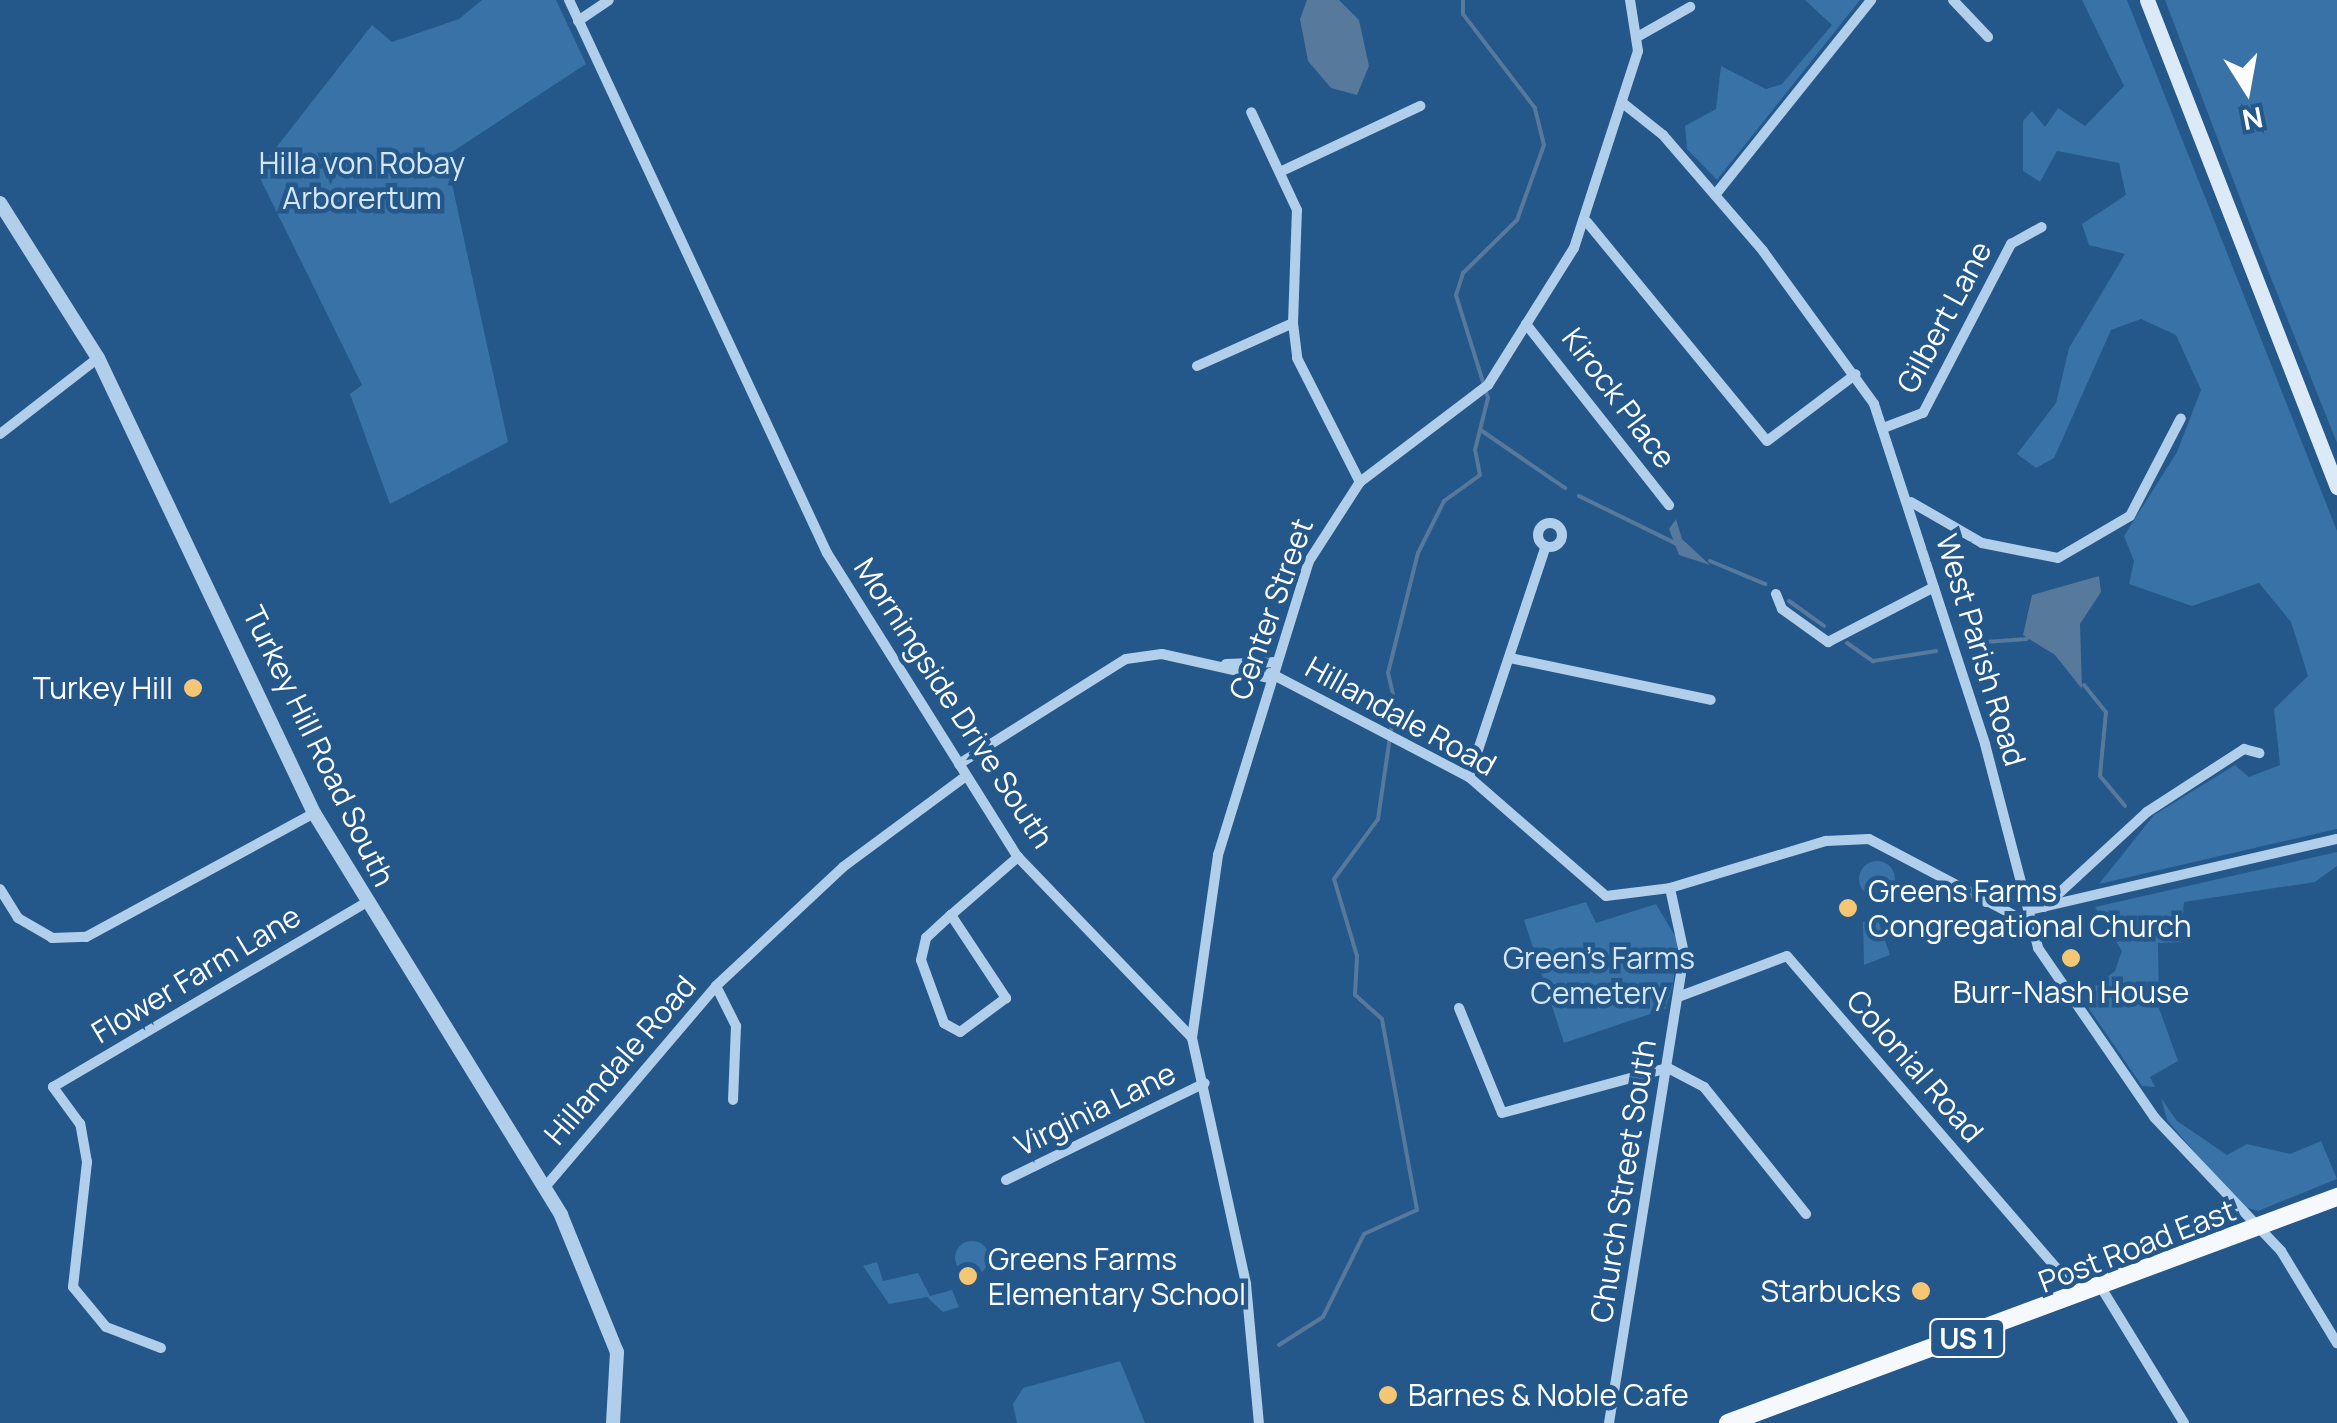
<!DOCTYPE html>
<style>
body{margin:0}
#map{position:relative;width:2337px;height:1423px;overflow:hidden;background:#24578a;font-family:Manrope,sans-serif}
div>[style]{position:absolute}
.green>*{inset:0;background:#3872a7}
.round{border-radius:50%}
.water>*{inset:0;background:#56799c}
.stream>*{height:4px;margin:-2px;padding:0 2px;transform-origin:2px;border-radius:2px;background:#56799c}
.minor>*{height:10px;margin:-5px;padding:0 5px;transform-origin:5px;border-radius:5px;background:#b1cfea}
.minor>.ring{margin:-5px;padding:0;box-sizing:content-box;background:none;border:10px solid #b1cfea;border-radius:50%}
.tertiary>*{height:14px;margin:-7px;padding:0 7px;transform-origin:7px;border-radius:7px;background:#b1cfea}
.secondary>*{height:15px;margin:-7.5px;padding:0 7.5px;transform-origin:7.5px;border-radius:7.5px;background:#dceaf8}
.primary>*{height:18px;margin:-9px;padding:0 9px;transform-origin:9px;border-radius:9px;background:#f5f9fe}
.dots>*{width:28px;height:28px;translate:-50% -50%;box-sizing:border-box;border:5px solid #24578a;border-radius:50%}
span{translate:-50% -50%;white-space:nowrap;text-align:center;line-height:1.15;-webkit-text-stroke:9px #24578a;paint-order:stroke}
.shield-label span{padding:2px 8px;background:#24578a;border:2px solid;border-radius:8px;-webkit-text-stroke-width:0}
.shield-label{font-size:28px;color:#fff;font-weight:700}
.park-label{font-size:30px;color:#d5e7f8}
.street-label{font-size:30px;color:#fff}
.poi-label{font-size:30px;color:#fff}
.right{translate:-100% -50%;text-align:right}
.left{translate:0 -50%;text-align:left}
.north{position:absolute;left:2197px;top:40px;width:100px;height:100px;-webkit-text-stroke:8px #24578a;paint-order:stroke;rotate:169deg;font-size:28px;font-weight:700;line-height:40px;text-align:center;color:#fff}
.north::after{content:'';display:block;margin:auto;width:35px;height:45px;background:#fff;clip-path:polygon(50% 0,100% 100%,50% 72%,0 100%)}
</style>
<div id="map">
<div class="green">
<div style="clip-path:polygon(482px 0,556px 0,586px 64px,446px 156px,508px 442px,390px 504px,350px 394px,362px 385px,257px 172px,372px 25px,392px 42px,459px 19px)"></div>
<div style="clip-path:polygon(1805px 0,1860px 0,1717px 180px,1687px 149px,1685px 126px,1716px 109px,1721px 66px,1766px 89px,1782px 84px,1832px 25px)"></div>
<div style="clip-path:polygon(2082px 0,2127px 0,2337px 531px,2337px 829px,2099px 884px,2154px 815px,2235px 765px,2249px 777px,2280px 765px,2274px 709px,2308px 676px,2291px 622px,2259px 583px,2192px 606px,2129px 584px,2134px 561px,2124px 536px,2177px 452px,2201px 390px,2176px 335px,2141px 319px,2111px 330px,2054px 458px,2036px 468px,2017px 454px,2056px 403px,2069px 348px,2125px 254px,2089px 245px,2082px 224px,2126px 195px,2119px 163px,2057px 151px,2040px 182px,2023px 171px,2023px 121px,2032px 111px,2045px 127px,2058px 108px,2085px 126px,2124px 86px)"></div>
<div style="clip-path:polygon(2165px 0,2337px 0,2337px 443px,2259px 248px)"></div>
<div style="clip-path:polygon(2337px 852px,2337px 866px,2315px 882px,2184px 902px,2181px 942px,2158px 943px,2159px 1008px,2178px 1061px,2150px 1077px,2155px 1087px,2142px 1086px,2081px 997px,2115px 971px,2122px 951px,2095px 907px)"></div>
<div class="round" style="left:1859px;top:861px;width:36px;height:36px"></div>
<div style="clip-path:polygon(1586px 902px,1596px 923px,1656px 904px,1678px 941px,1673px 985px,1665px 1009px,1564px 1043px,1524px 920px)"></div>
<div style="clip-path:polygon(1877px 917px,1890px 955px,1864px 965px,1863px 922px)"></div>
<div style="clip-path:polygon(2161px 1098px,2177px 1121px,2227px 1155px,2247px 1144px,2290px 1154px,2321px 1141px,2337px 1179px,2258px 1211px,2241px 1206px,2167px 1120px)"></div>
<div class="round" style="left:955px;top:1241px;width:34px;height:34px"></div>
<div style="clip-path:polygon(877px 1262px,883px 1281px,918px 1273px,930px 1296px,952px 1290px,959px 1307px,943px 1312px,927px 1297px,889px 1304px,863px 1266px)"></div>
<div style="clip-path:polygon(1120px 1361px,1145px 1423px,1017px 1423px,1013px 1404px,1023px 1388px)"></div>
</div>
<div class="water">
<div style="clip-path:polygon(1307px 0,1339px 0,1359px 20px,1369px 66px,1357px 95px,1331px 88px,1308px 61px,1300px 19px)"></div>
<div style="clip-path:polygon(1676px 519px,1682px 539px,1710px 565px,1679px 555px,1669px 529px)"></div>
<div style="clip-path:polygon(2099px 576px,2101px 592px,2080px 624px,2082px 689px,2055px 655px,2023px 635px,2032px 595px)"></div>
</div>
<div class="stream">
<div style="left:1482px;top:431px;width:101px;rotate:34.5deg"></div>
<div style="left:1579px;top:496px;width:111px;rotate:26.1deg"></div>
<div style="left:1710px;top:561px;width:60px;rotate:22.7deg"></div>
<div style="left:1789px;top:601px;width:43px;rotate:35.5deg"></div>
<div style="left:1847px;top:643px;width:32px;rotate:35deg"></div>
<div style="left:1873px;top:661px;width:64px;rotate:-9deg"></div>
<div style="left:1972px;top:643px;width:55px;rotate:-4.2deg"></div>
<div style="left:2084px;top:685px;width:35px;rotate:51deg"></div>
<div style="left:2106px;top:712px;width:64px;rotate:95.4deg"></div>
<div style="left:2100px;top:776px;width:39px;rotate:50deg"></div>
<div style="left:1279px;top:1345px;width:52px;rotate:-32.5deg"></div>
<div style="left:1323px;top:1317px;width:93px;rotate:-63.7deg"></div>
<div style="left:1364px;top:1234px;width:58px;rotate:-24.4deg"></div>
<div style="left:1417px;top:1210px;width:194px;rotate:-100.4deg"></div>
<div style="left:1382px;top:1019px;width:36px;rotate:-138deg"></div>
<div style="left:1355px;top:995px;width:39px;rotate:-87deg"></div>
<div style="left:1357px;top:956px;width:80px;rotate:-106.6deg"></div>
<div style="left:1334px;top:879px;width:74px;rotate:-53.7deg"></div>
<div style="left:1378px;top:819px;width:117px;rotate:-81.7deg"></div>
<div style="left:1395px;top:703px;width:31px;rotate:-103deg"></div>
<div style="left:1388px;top:673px;width:124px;rotate:-76deg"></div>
<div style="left:1418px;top:553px;width:58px;rotate:-63.4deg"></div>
<div style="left:1444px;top:501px;width:44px;rotate:-35.8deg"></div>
<div style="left:1480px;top:475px;width:25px;rotate:-101deg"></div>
<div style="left:1475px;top:450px;width:54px;rotate:-76deg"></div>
<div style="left:1488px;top:398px;width:108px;rotate:-107.3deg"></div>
<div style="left:1456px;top:295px;width:23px;rotate:-72deg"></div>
<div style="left:1463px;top:273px;width:76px;rotate:-44.5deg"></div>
<div style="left:1517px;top:220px;width:80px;rotate:-70.2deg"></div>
<div style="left:1544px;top:145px;width:38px;rotate:-104deg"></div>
<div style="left:1535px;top:108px;width:118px;rotate:-127.5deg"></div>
<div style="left:1463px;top:14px;width:14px;rotate:-90deg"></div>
</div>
<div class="minor">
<div style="left:569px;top:0;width:610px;rotate:64.99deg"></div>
<div style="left:827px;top:553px;width:359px;rotate:57.9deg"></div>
<div style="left:1018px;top:857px;width:251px;rotate:46.1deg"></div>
<div style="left:1192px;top:1038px;width:252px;rotate:77.6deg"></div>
<div style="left:1246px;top:1284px;width:140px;rotate:84.7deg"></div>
<div style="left:1953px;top:0;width:51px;rotate:46.6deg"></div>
<div style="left:578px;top:21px;width:37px;rotate:-34deg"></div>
<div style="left:1639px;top:36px;width:59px;rotate:-29.6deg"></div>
<div style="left:1624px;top:104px;width:50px;rotate:38.5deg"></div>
<div style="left:1663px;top:135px;width:153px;rotate:49.2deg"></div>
<div style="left:1763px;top:251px;width:189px;rotate:54deg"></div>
<div style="left:1874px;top:404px;width:358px;rotate:71.9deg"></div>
<div style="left:1985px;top:744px;width:211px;rotate:75.4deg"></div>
<div style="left:2038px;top:948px;width:205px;rotate:55.5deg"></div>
<div style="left:2154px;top:1117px;width:185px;rotate:46.5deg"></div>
<div style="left:2281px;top:1251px;width:108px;rotate:58.7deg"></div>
<div style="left:1282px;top:171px;width:153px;rotate:-25.2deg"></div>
<div style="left:1715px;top:195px;width:250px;rotate:-51.3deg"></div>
<div style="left:1587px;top:222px;width:283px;rotate:50.6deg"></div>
<div style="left:1767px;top:441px;width:111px;rotate:-37deg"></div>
<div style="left:1293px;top:323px;width:35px;rotate:83deg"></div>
<div style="left:1297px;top:358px;width:139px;rotate:63.1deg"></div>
<div style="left:1526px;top:324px;width:231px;rotate:51.7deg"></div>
<div style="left:1197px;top:366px;width:105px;rotate:-24.1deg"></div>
<div style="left:1293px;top:323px;width:113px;rotate:-88deg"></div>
<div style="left:1297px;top:210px;width:108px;rotate:-115.1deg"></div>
<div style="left:1886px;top:427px;width:40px;rotate:-21deg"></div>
<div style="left:1923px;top:413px;width:191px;rotate:-62.5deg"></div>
<div style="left:2011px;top:244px;width:35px;rotate:-29deg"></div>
<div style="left:0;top:434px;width:124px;rotate:-37.8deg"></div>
<div style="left:1911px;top:502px;width:82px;rotate:30deg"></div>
<div style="left:1982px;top:543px;width:77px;rotate:11.2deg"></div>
<div style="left:2058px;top:558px;width:83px;rotate:-30.3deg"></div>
<div style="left:2130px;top:516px;width:110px;rotate:-62.5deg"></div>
<div class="ring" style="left:1538px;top:523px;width:14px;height:14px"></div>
<div style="left:1776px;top:594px;width:16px;rotate:68deg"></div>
<div style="left:1782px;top:609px;width:57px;rotate:35.7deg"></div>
<div style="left:1828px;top:642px;width:119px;rotate:-27.4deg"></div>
<div style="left:1510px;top:658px;width:205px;rotate:11.8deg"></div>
<div style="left:1226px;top:664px;width:49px;rotate:-2.3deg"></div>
<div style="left:1270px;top:673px;width:225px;rotate:27.6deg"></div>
<div style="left:1469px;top:777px;width:181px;rotate:41deg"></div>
<div style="left:1606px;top:896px;width:64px;rotate:-7.1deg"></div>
<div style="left:1670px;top:888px;width:163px;rotate:-16.8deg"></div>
<div style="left:1826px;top:841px;width:43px;rotate:-2.7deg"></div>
<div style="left:1869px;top:839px;width:183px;rotate:27.7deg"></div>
<div style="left:959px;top:764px;width:197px;rotate:-32.2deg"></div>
<div style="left:1126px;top:659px;width:36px;rotate:-8deg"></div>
<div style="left:1162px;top:654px;width:110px;rotate:12.6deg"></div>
<div style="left:1469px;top:777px;width:243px;rotate:-71.6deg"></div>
<div style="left:0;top:889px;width:34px;rotate:58deg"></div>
<div style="left:18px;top:918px;width:39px;rotate:30deg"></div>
<div style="left:52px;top:938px;width:34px;rotate:-2deg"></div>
<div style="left:86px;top:937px;width:260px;rotate:-28.5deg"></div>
<div style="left:1986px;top:902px;width:41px;rotate:-4.2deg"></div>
<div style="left:2044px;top:907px;width:140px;rotate:-42.7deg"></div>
<div style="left:2147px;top:812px;width:116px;rotate:-33deg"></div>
<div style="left:2244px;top:749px;width:16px;rotate:15deg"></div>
<div style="left:2029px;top:910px;width:316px;rotate:-13deg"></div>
<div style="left:951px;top:915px;width:100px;rotate:56.5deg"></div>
<div style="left:1006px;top:998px;width:57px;rotate:143.5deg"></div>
<div style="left:960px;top:1032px;width:18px;rotate:-151deg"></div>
<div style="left:944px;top:1023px;width:67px;rotate:-110.1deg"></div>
<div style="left:921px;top:960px;width:23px;rotate:-77deg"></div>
<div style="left:926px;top:938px;width:34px;rotate:-43deg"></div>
<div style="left:951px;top:915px;width:89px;rotate:-40.9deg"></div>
<div style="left:716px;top:986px;width:45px;rotate:63.4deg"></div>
<div style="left:736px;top:1026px;width:74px;rotate:92.3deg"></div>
<div style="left:1678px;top:997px;width:116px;rotate:-20.6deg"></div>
<div style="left:1787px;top:956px;width:449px;rotate:49.2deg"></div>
<div style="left:1459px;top:1008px;width:113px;rotate:67.7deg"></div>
<div style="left:1502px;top:1113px;width:172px;rotate:-15.2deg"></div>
<div style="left:1668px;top:1068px;width:41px;rotate:27.8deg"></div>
<div style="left:1704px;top:1087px;width:163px;rotate:51.2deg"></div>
<div style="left:1192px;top:1038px;width:185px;rotate:-81.9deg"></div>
<div style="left:1218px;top:855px;width:308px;rotate:-72.8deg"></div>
<div style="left:1309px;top:561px;width:94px;rotate:-57.2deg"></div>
<div style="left:1360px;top:482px;width:161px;rotate:-37.2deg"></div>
<div style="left:1488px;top:385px;width:162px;rotate:-57.9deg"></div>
<div style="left:1574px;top:248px;width:207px;rotate:-72deg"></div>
<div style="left:1638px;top:51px;width:52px;rotate:-98.9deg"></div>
<div style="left:1006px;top:1180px;width:221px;rotate:-26deg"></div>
<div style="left:546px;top:1186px;width:262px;rotate:-49.6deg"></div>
<div style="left:716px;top:986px;width:174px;rotate:-43.1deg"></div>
<div style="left:843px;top:867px;width:153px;rotate:-36.5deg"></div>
<div style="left:2102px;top:1289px;width:157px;rotate:58.5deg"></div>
<div style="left:161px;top:1348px;width:59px;rotate:-159.1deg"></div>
<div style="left:106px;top:1327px;width:52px;rotate:-129.5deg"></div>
<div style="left:73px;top:1287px;width:126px;rotate:-83.6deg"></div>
<div style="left:87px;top:1162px;width:39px;rotate:-100deg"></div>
<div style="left:80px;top:1124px;width:46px;rotate:-126.1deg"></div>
<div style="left:53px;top:1087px;width:362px;rotate:-30.5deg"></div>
<div style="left:1609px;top:1423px;width:476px;rotate:-80.9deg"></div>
<div style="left:1684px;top:953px;width:66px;rotate:-102.2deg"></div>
</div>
<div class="tertiary">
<div style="left:0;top:203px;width:183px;rotate:57.7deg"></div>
<div style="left:98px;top:358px;width:504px;rotate:64.61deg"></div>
<div style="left:314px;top:813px;width:472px;rotate:58.4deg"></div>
<div style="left:561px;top:1215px;width:148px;rotate:67.8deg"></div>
<div style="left:617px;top:1352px;width:71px;rotate:93.2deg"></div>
</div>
<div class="secondary">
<div style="left:2147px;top:0;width:523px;rotate:68.69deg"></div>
</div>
<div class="primary">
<div style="left:1728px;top:1423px;width:650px;rotate:-20.36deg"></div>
</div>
<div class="dots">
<div style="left:193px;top:688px;background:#f5c774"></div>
<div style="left:1848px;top:908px;background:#f5c774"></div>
<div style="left:2071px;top:958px;background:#f5c774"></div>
<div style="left:968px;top:1276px;background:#f5c774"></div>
<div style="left:1921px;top:1291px;background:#f5c774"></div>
<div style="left:1388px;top:1395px;background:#f5c774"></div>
</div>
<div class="shield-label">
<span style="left:1967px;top:1338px">US 1</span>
</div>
<div class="park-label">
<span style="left:362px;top:180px">Hilla von Robay<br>Arborertum</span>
<span style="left:1599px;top:975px">Green's Farms<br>Cemetery</span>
</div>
<div class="street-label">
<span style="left:1944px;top:317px;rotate:-62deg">Gilbert Lane</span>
<span style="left:1619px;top:398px;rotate:53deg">Kirock Place</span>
<span style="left:1271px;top:609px;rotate:-70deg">Center Street</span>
<span style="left:1981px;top:650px;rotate:73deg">West Parish Road</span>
<span style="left:954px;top:703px;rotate:57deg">Morningside Drive South</span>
<span style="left:1401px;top:716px;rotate:29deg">Hillandale Road</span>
<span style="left:319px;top:746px;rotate:64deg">Turkey Hill Road South</span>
<span style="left:196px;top:974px;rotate:-31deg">Flower Farm Lane</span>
<span style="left:620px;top:1060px;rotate:-49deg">Hillandale Road</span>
<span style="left:1915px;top:1066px;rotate:49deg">Colonial Road</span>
<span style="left:1095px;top:1109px;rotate:-26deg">Virginia Lane</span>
<span style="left:1623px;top:1181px;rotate:-81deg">Church Street South</span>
<span style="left:2137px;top:1246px;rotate:-21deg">Post Road East</span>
</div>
<div class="poi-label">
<span class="right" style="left:173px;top:688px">Turkey Hill</span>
<span class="left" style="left:1868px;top:908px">Greens Farms<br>Congregational Church</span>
<span style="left:2071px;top:992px">Burr-Nash House</span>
<span class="left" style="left:988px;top:1276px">Greens Farms<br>Elementary School</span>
<span class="right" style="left:1901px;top:1291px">Starbucks</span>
<span class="left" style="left:1408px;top:1395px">Barnes &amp; Noble Cafe</span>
</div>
<div class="north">N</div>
</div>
